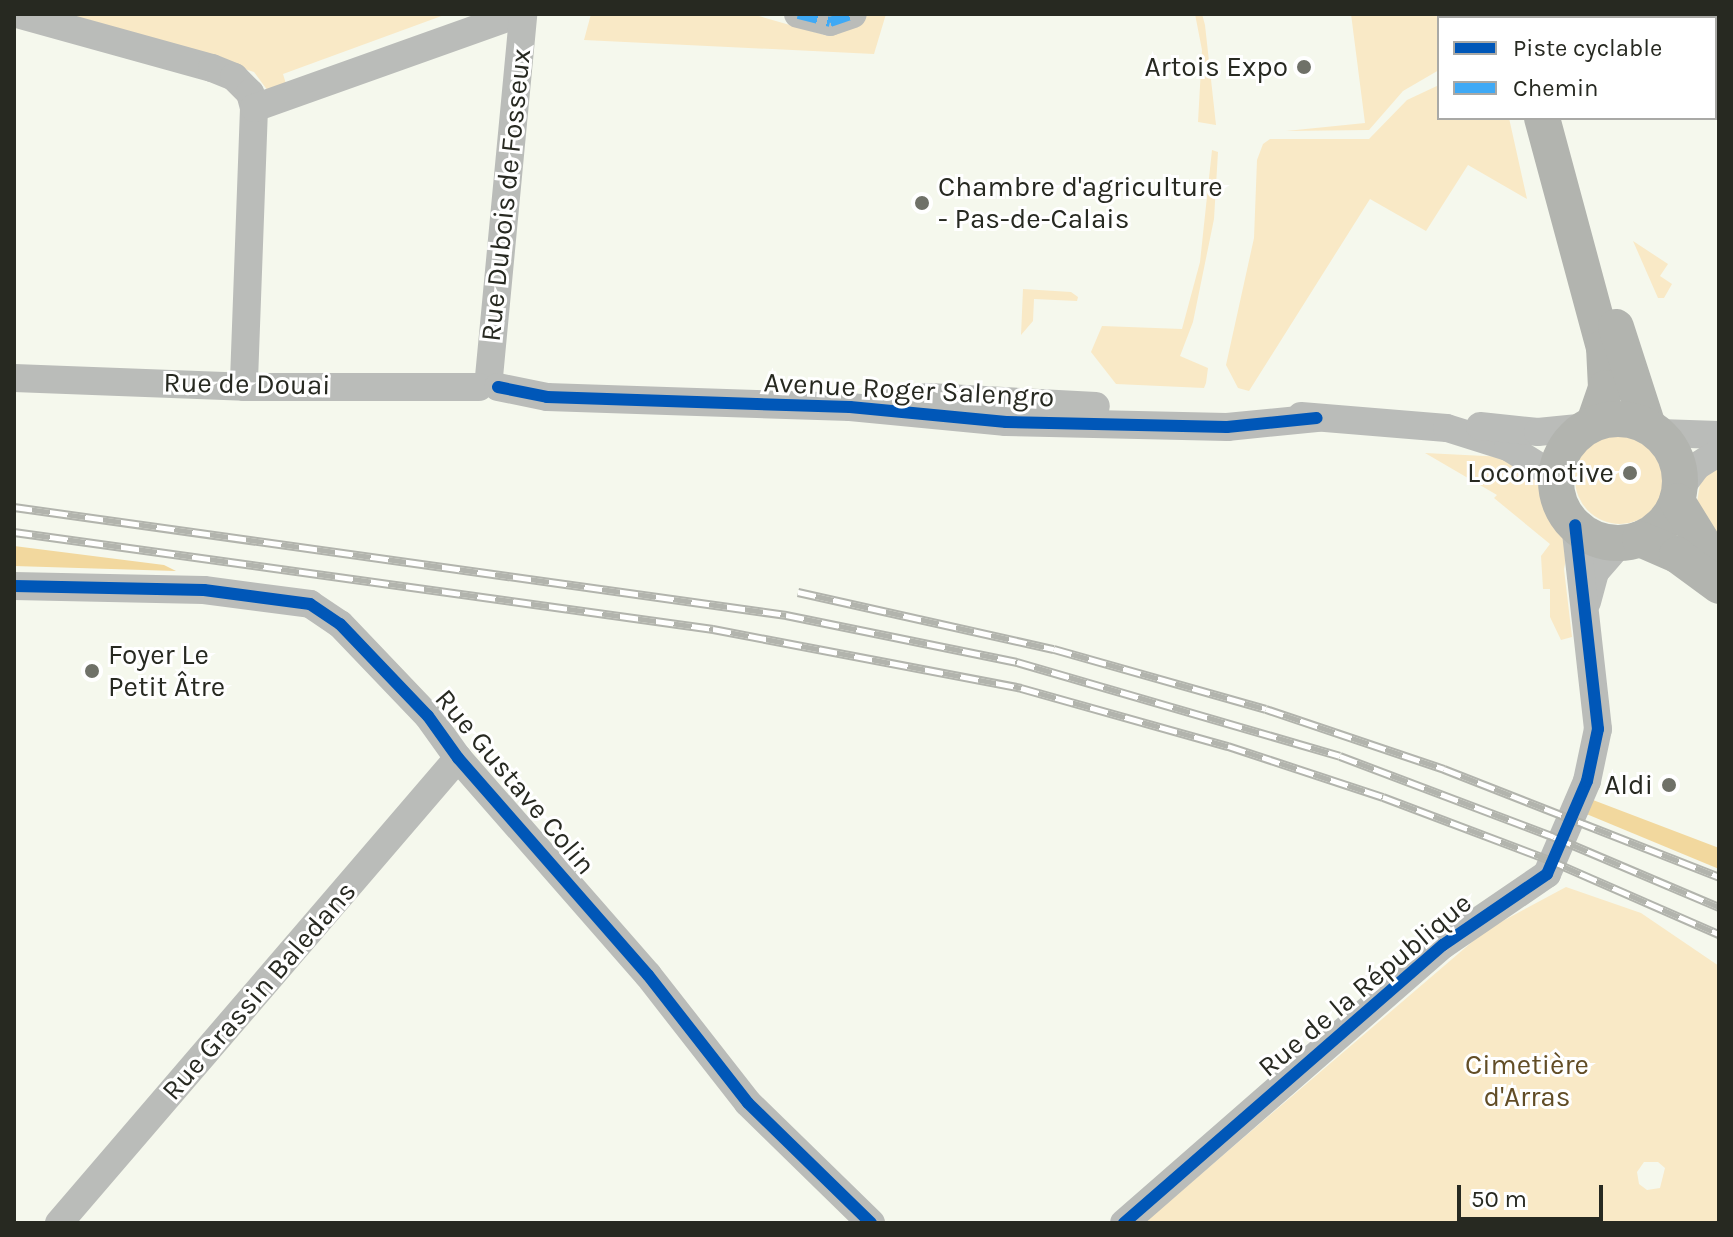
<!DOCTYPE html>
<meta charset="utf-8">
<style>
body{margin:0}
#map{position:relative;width:1733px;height:1237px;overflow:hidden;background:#f5f8ed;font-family:Karla,sans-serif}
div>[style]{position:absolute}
.green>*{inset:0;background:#f9e9c6}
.round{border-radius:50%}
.forest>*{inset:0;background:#f2d89e}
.minor>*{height:28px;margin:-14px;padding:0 14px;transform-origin:14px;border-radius:14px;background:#babcb9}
.major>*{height:36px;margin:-18px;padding:0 18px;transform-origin:18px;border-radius:18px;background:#b2b4af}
.major>.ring{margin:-18px;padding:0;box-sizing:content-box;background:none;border:36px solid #b2b4af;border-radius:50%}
.rail>*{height:9px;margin-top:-4.5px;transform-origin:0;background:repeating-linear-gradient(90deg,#fff 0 18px,#b2b4ad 0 36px);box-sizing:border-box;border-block:2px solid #b2b4ad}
.quiet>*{height:10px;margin-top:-5px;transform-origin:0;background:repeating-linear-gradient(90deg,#3fa9f5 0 20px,transparent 0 30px)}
.cycleway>*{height:12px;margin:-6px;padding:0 6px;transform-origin:6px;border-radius:6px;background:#0057b8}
.dots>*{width:22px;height:22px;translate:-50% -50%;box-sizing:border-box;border:4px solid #fff;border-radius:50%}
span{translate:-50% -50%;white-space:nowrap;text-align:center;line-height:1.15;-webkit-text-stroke:6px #fff;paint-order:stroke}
.poi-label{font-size:28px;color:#272921}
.right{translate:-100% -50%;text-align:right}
.left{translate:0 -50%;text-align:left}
.street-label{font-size:28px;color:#272921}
.park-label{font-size:28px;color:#624d26}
.frame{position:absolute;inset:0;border:16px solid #272921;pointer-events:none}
.legend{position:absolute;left:1437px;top:16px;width:280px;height:104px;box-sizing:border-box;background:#fff;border:2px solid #a9a9a6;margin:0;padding:10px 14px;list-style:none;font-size:24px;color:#272921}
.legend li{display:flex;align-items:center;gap:16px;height:40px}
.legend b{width:40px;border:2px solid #a9a9a6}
.scale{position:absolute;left:1457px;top:1185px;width:146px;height:36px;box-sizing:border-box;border:4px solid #272921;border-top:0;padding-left:10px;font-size:24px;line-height:28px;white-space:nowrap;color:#272921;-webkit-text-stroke:6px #fff;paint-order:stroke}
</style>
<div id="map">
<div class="green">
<div style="clip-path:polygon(68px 14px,447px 14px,283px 74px,287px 87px,268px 91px,254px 72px)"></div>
<div style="clip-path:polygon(591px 14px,752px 14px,828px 36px,843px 32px,864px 14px,886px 14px,874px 54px,584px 40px)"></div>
<div style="clip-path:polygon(1195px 14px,1202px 14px,1205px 25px,1216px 125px,1198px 122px,1202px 50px)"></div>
<div style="clip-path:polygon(1351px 14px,1447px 14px,1453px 18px,1439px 18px,1439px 70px,1403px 91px,1369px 130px,1286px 131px,1365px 123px)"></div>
<div style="clip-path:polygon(1439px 85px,1439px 118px,1509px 118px,1527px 199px,1468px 165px,1426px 231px,1370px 199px,1249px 391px,1238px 388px,1226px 365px,1254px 238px,1257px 160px,1263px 144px,1270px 139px,1369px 139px,1407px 100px)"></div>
<div style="clip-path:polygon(1212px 150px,1218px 152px,1214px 219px,1193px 322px,1180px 356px,1208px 368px,1206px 383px,1204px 388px,1116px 384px,1091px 352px,1102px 326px,1182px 329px,1200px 262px)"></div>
<div style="clip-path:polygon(1633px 241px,1668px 264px,1660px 276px,1672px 284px,1664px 298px,1658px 298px)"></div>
<div style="clip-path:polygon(1023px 289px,1071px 292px,1078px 297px,1077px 301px,1034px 299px,1033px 321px,1021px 335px)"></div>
<div class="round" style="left:1575px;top:434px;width:90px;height:90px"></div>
<div style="clip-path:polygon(1425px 453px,1505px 457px,1541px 476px,1550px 515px,1570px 540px,1564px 569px,1572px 637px,1561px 640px,1550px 617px,1550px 589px,1543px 589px,1541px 556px,1550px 544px,1494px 498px,1497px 495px)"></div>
<div style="clip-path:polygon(1719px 466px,1719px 555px,1695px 514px,1701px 478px)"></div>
<div style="clip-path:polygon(evenodd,1566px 887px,1641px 913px,1719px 966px,1719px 1223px,1144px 1223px,1486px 930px,1566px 887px,1644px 1162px,1658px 1162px,1665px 1168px,1660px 1188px,1647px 1190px,1639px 1184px,1637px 1172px,1644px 1162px)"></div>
</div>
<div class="forest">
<div style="clip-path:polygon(14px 546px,164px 565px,176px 571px,14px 566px)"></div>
<div style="clip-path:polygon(1593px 800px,1719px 848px,1719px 869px,1584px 813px)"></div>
</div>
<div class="minor">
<div style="left:17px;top:14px;width:202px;rotate:15.5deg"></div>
<div style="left:212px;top:68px;width:24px;rotate:22deg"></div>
<div style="left:234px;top:77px;width:23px;rotate:45deg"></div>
<div style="left:250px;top:93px;width:16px;rotate:75deg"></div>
<div style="left:254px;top:108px;width:279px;rotate:92.1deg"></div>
<div style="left:798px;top:14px;width:33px;rotate:14deg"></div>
<div style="left:830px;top:22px;width:24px;rotate:-19deg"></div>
<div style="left:254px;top:108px;width:280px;rotate:-19.6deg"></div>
<div style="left:489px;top:377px;width:365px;rotate:-84.6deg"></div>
<div style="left:14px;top:378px;width:230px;rotate:2.2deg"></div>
<div style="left:244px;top:387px;width:235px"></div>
<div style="left:498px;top:387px;width:50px;rotate:11.5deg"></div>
<div style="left:547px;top:397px;width:303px;rotate:1.9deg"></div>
<div style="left:850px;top:407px;width:157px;rotate:5.5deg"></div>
<div style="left:1006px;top:422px;width:221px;rotate:1.3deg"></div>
<div style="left:1227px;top:427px;width:90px;rotate:-5.7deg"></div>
<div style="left:890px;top:401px;width:39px;rotate:-6deg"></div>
<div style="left:929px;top:397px;width:167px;rotate:3.1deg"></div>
<div style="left:1301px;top:416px;width:146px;rotate:4.7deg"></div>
<div style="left:1447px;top:428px;width:64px;rotate:17.3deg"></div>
<div style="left:1508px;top:447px;width:57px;rotate:32deg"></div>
<div style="left:1480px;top:426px;width:58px;rotate:5.9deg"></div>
<div style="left:1538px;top:432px;width:48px;rotate:-5.9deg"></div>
<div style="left:1659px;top:433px;width:60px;rotate:1.9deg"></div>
<div style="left:1681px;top:487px;width:26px;rotate:-53deg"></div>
<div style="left:1697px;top:466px;width:26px;rotate:-32deg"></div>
<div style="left:14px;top:586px;width:190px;rotate:1.2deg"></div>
<div style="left:204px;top:590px;width:107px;rotate:7.5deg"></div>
<div style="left:310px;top:604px;width:36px;rotate:34deg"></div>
<div style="left:340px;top:624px;width:127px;rotate:46.3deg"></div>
<div style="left:428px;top:716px;width:52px;rotate:54.5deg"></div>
<div style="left:458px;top:758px;width:288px;rotate:48.8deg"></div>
<div style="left:648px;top:975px;width:162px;rotate:52deg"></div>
<div style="left:748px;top:1103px;width:172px;rotate:44.3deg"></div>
<div style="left:1587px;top:602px;width:31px;rotate:-75deg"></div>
<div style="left:1595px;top:572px;width:38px;rotate:-49deg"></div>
<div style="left:59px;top:1223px;width:613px;rotate:-49.37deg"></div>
<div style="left:1124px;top:1223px;width:423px;rotate:-41.1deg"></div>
<div style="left:1443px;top:945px;width:126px;rotate:-34.3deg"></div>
<div style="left:1547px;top:874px;width:101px;rotate:-66.7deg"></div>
<div style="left:1587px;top:781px;width:53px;rotate:-78.1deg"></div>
<div style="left:1598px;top:729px;width:205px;rotate:-96.4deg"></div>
</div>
<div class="major">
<div style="left:1517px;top:14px;width:4px;rotate:90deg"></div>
<div style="left:1542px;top:118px;width:237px;rotate:74.9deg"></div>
<div style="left:1604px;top:347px;width:41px;rotate:87.2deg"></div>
<div style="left:1606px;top:388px;width:37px;rotate:109deg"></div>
<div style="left:1616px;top:327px;width:104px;rotate:72.1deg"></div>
<div class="ring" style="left:1556px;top:419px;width:88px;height:88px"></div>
<div style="left:1677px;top:501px;width:80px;rotate:58.3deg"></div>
<div style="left:1640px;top:539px;width:40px;rotate:23.4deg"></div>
<div style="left:1677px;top:555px;width:52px;rotate:36.4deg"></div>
</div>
<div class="rail">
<div style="left:14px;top:507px;width:780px;rotate:7.96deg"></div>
<div style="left:786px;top:615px;width:236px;rotate:11.5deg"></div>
<div style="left:1017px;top:662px;width:336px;rotate:16.2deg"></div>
<div style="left:1340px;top:756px;width:229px;rotate:20.7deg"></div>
<div style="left:1554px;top:837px;width:179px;rotate:23deg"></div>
<div style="left:14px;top:532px;width:706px;rotate:7.9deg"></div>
<div style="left:713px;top:629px;width:314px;rotate:10.8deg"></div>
<div style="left:1021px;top:688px;width:215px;rotate:15.7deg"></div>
<div style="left:1228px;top:746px;width:163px;rotate:18.2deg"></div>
<div style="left:1383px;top:797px;width:175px;rotate:20.7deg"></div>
<div style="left:1547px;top:859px;width:188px;rotate:23.6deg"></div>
<div style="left:798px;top:592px;width:262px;rotate:12.6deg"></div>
<div style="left:1054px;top:649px;width:220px;rotate:15.8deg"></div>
<div style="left:1266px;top:709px;width:188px;rotate:18.6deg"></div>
<div style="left:1444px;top:769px;width:295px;rotate:21.4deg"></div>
</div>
<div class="quiet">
<div style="left:798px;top:14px;width:33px;rotate:14deg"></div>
<div style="left:830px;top:22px;width:24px;rotate:-19deg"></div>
</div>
<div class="cycleway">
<div style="left:498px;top:387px;width:50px;rotate:11.5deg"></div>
<div style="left:547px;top:397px;width:303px;rotate:1.9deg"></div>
<div style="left:850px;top:407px;width:157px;rotate:5.5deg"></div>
<div style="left:1006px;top:422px;width:221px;rotate:1.3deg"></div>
<div style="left:1227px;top:427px;width:90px;rotate:-5.7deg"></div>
<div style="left:14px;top:586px;width:190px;rotate:1.2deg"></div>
<div style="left:204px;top:590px;width:107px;rotate:7.5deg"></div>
<div style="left:310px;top:604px;width:36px;rotate:34deg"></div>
<div style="left:340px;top:624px;width:127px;rotate:46.3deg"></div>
<div style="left:428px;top:716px;width:52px;rotate:54.5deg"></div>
<div style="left:458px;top:758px;width:288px;rotate:48.8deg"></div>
<div style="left:648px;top:975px;width:162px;rotate:52deg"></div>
<div style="left:748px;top:1103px;width:172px;rotate:44.3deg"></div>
<div style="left:1124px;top:1223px;width:423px;rotate:-41.1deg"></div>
<div style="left:1443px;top:945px;width:126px;rotate:-34.3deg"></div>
<div style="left:1547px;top:874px;width:101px;rotate:-66.7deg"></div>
<div style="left:1587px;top:781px;width:53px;rotate:-78.1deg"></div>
<div style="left:1598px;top:729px;width:205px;rotate:-96.4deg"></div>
</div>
<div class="dots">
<div style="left:1304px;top:67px;background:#6f7168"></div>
<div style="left:922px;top:203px;background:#6f7168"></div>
<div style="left:1630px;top:473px;background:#6f7168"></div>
<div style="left:92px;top:671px;background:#6f7168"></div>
<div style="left:1669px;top:785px;background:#6f7168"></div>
</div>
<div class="poi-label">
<span class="right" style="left:1288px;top:67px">Artois Expo</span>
<span class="left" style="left:938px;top:203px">Chambre d'agriculture<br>- Pas-de-Calais</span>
<span class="right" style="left:1614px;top:473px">Locomotive</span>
<span class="left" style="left:108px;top:671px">Foyer Le<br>Petit Âtre</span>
<span class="right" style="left:1653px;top:785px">Aldi</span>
</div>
<div class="street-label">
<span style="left:506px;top:195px;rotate:-84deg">Rue Dubois de Fosseux</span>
<span style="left:247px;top:384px;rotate:1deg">Rue de Douai</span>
<span style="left:909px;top:390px;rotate:3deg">Avenue Roger Salengro</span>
<span style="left:515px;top:782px;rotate:50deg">Rue Gustave Colin</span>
<span style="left:1365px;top:985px;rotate:-40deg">Rue de la République</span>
<span style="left:259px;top:991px;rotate:-49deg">Rue Grassin Baledans</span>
</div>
<div class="park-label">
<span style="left:1527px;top:1081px">Cimetière<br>d'Arras</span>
</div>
<div class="frame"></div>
<ul class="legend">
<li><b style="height:10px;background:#0057b8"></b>Piste cyclable</li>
<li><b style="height:10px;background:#3fa9f5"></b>Chemin</li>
</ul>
<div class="scale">50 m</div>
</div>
